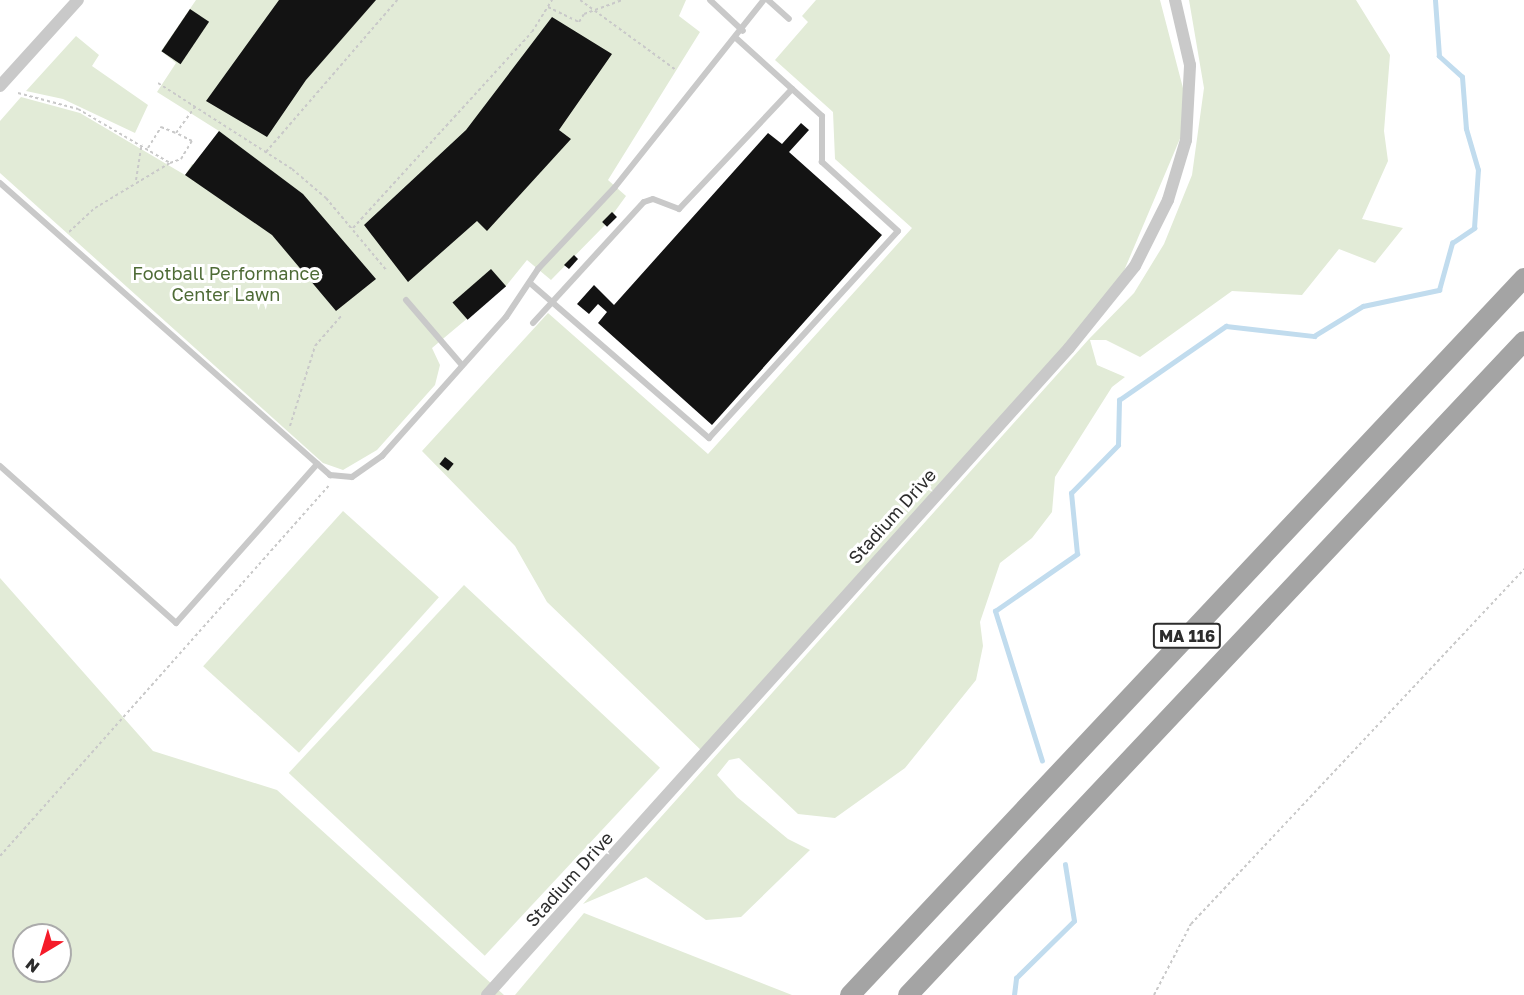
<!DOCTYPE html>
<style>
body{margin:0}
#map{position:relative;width:1524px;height:995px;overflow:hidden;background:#fff;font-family:"Golos Text",sans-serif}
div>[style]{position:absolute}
.green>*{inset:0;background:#e2ebd7;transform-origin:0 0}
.stream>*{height:4.5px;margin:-2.25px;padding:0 2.25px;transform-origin:2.25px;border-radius:2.25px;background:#c1dcee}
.building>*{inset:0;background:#131313;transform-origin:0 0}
.path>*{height:2px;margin-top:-1px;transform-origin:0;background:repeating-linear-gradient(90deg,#c9c9c9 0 3px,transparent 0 6px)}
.service>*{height:6px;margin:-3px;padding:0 3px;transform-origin:3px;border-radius:3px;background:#c9c9c9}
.minor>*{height:12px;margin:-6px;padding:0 6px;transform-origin:6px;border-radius:6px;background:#c9c9c9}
.primary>*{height:20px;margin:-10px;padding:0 10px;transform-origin:10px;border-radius:10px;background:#a4a4a4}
span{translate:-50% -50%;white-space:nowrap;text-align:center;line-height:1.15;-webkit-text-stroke:6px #fff;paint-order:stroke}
.shield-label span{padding:2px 4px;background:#fff;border:2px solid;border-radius:4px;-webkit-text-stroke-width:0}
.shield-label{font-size:16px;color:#2c2c2c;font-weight:700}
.park-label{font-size:18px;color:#4e6b36}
.street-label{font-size:18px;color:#2c2c2c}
.north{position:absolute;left:12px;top:923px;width:60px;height:60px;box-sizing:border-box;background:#fff;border:2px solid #ababab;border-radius:50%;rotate:218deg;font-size:16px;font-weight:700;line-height:24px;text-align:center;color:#2c2c2c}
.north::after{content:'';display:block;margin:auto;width:21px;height:27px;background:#f51b29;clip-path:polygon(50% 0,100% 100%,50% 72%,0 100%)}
</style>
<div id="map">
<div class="green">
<div style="clip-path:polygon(196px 0,686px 0,679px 16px,700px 32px,608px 180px,626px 196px,605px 225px,551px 280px,527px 260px,506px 286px,432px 348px,440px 365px,435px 385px,377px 450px,343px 470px,323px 463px,0 173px,0 121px,21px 97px,80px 113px,185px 175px,192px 164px,196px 166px,219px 131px,157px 92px,176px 63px,161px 51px)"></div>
<div style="clip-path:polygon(816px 0,1160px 0,1190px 115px,1115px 292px,705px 754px,547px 602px,515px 546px,422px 451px,548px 313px,708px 454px,912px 228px,835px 159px,833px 112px,775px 60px,808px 22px,802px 16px)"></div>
<div style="clip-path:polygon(1189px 0,1356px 0,1390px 55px,1384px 131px,1388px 161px,1362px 219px,1403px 228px,1375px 263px,1339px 249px,1302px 295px,1232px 291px,1140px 357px,1106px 340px,1090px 340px,1097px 365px,1125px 377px,1112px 387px,1055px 477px,1052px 512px,1032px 538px,1000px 563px,980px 622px,983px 646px,976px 680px,905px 768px,835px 818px,798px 814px,739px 758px,729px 760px,717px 775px,737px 797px,788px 839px,810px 850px,741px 917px,706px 920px,646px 877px,583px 904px,1089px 339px,1134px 293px,1164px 244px,1192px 175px,1204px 88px)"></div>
<div style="clip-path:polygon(76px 36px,99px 55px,92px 66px,148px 105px,135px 133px,63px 99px,26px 91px)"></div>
<div style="left:343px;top:511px;width:129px;height:209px;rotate:42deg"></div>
<div style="clip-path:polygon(evenodd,0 578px,153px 751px,277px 790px,504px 995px,0 995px,0 578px,24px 935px,60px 935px,60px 971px,24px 971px,24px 935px)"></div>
<div style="left:464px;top:585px;width:268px;height:257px;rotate:43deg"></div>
<div style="clip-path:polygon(584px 913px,792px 995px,515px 995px)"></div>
</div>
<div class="stream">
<div style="left:1042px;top:761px;width:157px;rotate:-107.4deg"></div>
<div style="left:995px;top:611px;width:100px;rotate:-34.8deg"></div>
<div style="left:1077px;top:554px;width:61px;rotate:-95.6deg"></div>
<div style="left:1071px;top:493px;width:67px;rotate:-45.6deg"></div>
<div style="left:1118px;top:445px;width:45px;rotate:-88.7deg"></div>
<div style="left:1119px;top:400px;width:130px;rotate:-34.7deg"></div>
<div style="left:1226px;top:326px;width:89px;rotate:6.5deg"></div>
<div style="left:1314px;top:336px;width:57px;rotate:-31.5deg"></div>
<div style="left:1363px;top:306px;width:78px;rotate:-11.9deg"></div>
<div style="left:1439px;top:290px;width:49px;rotate:-74.5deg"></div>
<div style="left:1452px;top:243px;width:27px;rotate:-34deg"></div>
<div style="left:1474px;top:228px;width:58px;rotate:-86.1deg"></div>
<div style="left:1478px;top:170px;width:43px;rotate:-106.3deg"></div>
<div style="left:1466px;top:129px;width:52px;rotate:-94.4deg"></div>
<div style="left:1462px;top:77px;width:31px;rotate:-138deg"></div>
<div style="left:1439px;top:56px;width:56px;rotate:-94.1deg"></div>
<div style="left:1014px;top:995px;width:17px;rotate:-83deg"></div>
<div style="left:1016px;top:978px;width:81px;rotate:-44.5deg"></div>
<div style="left:1074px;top:921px;width:57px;rotate:-99.1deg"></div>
</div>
<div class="building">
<div style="clip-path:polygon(279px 0,376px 0,306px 80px,267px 137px,206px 101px)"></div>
<div style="left:190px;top:9px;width:23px;height:51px;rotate:34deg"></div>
<div style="clip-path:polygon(552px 17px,612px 54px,559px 130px,571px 139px,487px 231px,477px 221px,408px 282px,364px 225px,466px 130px)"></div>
<div style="clip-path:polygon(801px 123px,809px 130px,789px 152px,882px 235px,712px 425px,598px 323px,607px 312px,598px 304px,589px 314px,577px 304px,594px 285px,614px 305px,768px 133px,782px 144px)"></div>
<div style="clip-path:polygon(219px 131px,303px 194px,376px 279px,336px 311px,272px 235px,185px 175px)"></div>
<div style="left:612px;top:212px;width:7px;height:14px;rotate:45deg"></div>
<div style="clip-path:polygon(574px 255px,578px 259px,569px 269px,564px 265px)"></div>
<div style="left:491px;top:269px;width:23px;height:51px;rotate:49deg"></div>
<div style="left:445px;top:457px;width:11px;height:9px;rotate:38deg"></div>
</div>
<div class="path">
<div style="left:580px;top:0;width:119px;rotate:36.1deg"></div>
<div style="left:548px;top:7px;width:34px;rotate:26deg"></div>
<div style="left:579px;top:22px;width:9px;rotate:-58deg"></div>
<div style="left:584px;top:14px;width:40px;rotate:-20.2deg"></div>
<div style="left:158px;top:83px;width:159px;rotate:32.7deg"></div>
<div style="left:292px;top:169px;width:45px;rotate:40.5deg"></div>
<div style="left:326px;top:198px;width:95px;rotate:50.1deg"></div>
<div style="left:18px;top:93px;width:62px;rotate:14.9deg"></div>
<div style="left:78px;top:109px;width:107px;rotate:30.4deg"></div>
<div style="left:170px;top:163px;width:12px;rotate:-20deg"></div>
<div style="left:181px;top:159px;width:21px;rotate:-59deg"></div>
<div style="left:192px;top:141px;width:18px;rotate:-153deg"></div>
<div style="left:148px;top:148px;width:25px;rotate:-58deg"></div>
<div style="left:161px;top:127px;width:16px;rotate:22deg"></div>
<div style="left:176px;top:133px;width:32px;rotate:-54deg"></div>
<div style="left:266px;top:152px;width:201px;rotate:-49.2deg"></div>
<div style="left:136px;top:180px;width:36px;rotate:-81deg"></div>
<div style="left:353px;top:228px;width:265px;rotate:-47.6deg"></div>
<div style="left:532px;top:32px;width:38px;rotate:-58deg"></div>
<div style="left:69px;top:232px;width:35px;rotate:-43deg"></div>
<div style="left:95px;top:208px;width:87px;rotate:-31deg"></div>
<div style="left:290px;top:426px;width:84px;rotate:-72.6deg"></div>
<div style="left:315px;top:346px;width:40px;rotate:-49deg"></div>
<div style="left:0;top:856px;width:496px;rotate:-48.4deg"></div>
<div style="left:1154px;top:995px;width:80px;rotate:-62.5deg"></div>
<div style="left:1191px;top:924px;width:487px;rotate:-46.8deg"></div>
</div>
<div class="service">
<div style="left:710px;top:0;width:45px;rotate:43.2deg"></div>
<div style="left:768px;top:0;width:28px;rotate:42deg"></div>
<div style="left:0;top:183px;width:441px;rotate:41.5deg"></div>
<div style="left:330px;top:475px;width:22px;rotate:5deg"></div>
<div style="left:352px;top:477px;width:37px;rotate:-35deg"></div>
<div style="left:382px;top:456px;width:186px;rotate:-48.3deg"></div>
<div style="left:506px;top:317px;width:58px;rotate:-56.3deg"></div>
<div style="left:538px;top:269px;width:112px;rotate:-46.8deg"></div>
<div style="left:615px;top:187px;width:239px;rotate:-51.5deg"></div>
<div style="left:530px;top:283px;width:237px;rotate:40.9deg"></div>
<div style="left:709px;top:438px;width:280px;rotate:-47.6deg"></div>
<div style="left:898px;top:231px;width:103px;rotate:-137.8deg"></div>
<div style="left:822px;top:162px;width:46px;rotate:-90deg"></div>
<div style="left:822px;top:116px;width:115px;rotate:-137.8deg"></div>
<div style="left:406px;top:300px;width:86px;rotate:49.3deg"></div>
<div style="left:533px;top:323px;width:164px;rotate:-47.5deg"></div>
<div style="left:644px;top:202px;width:9px;rotate:-18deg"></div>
<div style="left:653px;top:199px;width:28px;rotate:21deg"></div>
<div style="left:679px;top:209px;width:165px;rotate:-46.7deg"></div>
<div style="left:0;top:466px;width:236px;rotate:41.7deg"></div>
<div style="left:176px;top:623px;width:213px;rotate:-48.4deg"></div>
</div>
<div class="minor">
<div style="left:0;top:86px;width:116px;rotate:-47.8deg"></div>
<div style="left:487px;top:995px;width:870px;rotate:-48.03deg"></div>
<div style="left:1069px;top:348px;width:105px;rotate:-51.2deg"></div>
<div style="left:1135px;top:266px;width:74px;rotate:-63.4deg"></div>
<div style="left:1168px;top:200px;width:63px;rotate:-73.3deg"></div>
<div style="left:1186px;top:140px;width:75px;rotate:-86.9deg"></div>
<div style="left:1190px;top:65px;width:67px;rotate:-103deg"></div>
</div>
<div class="primary">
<div style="left:850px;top:995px;width:984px;rotate:-46.77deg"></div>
<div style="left:908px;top:995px;width:898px;rotate:-46.71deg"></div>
</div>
<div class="shield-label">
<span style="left:1187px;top:636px">MA 116</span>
</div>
<div class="park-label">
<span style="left:226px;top:284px">Football Performance<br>Center Lawn</span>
</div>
<div class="street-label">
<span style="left:892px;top:516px;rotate:-48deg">Stadium Drive</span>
<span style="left:569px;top:879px;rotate:-48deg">Stadium Drive</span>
</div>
<div class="north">N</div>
</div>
